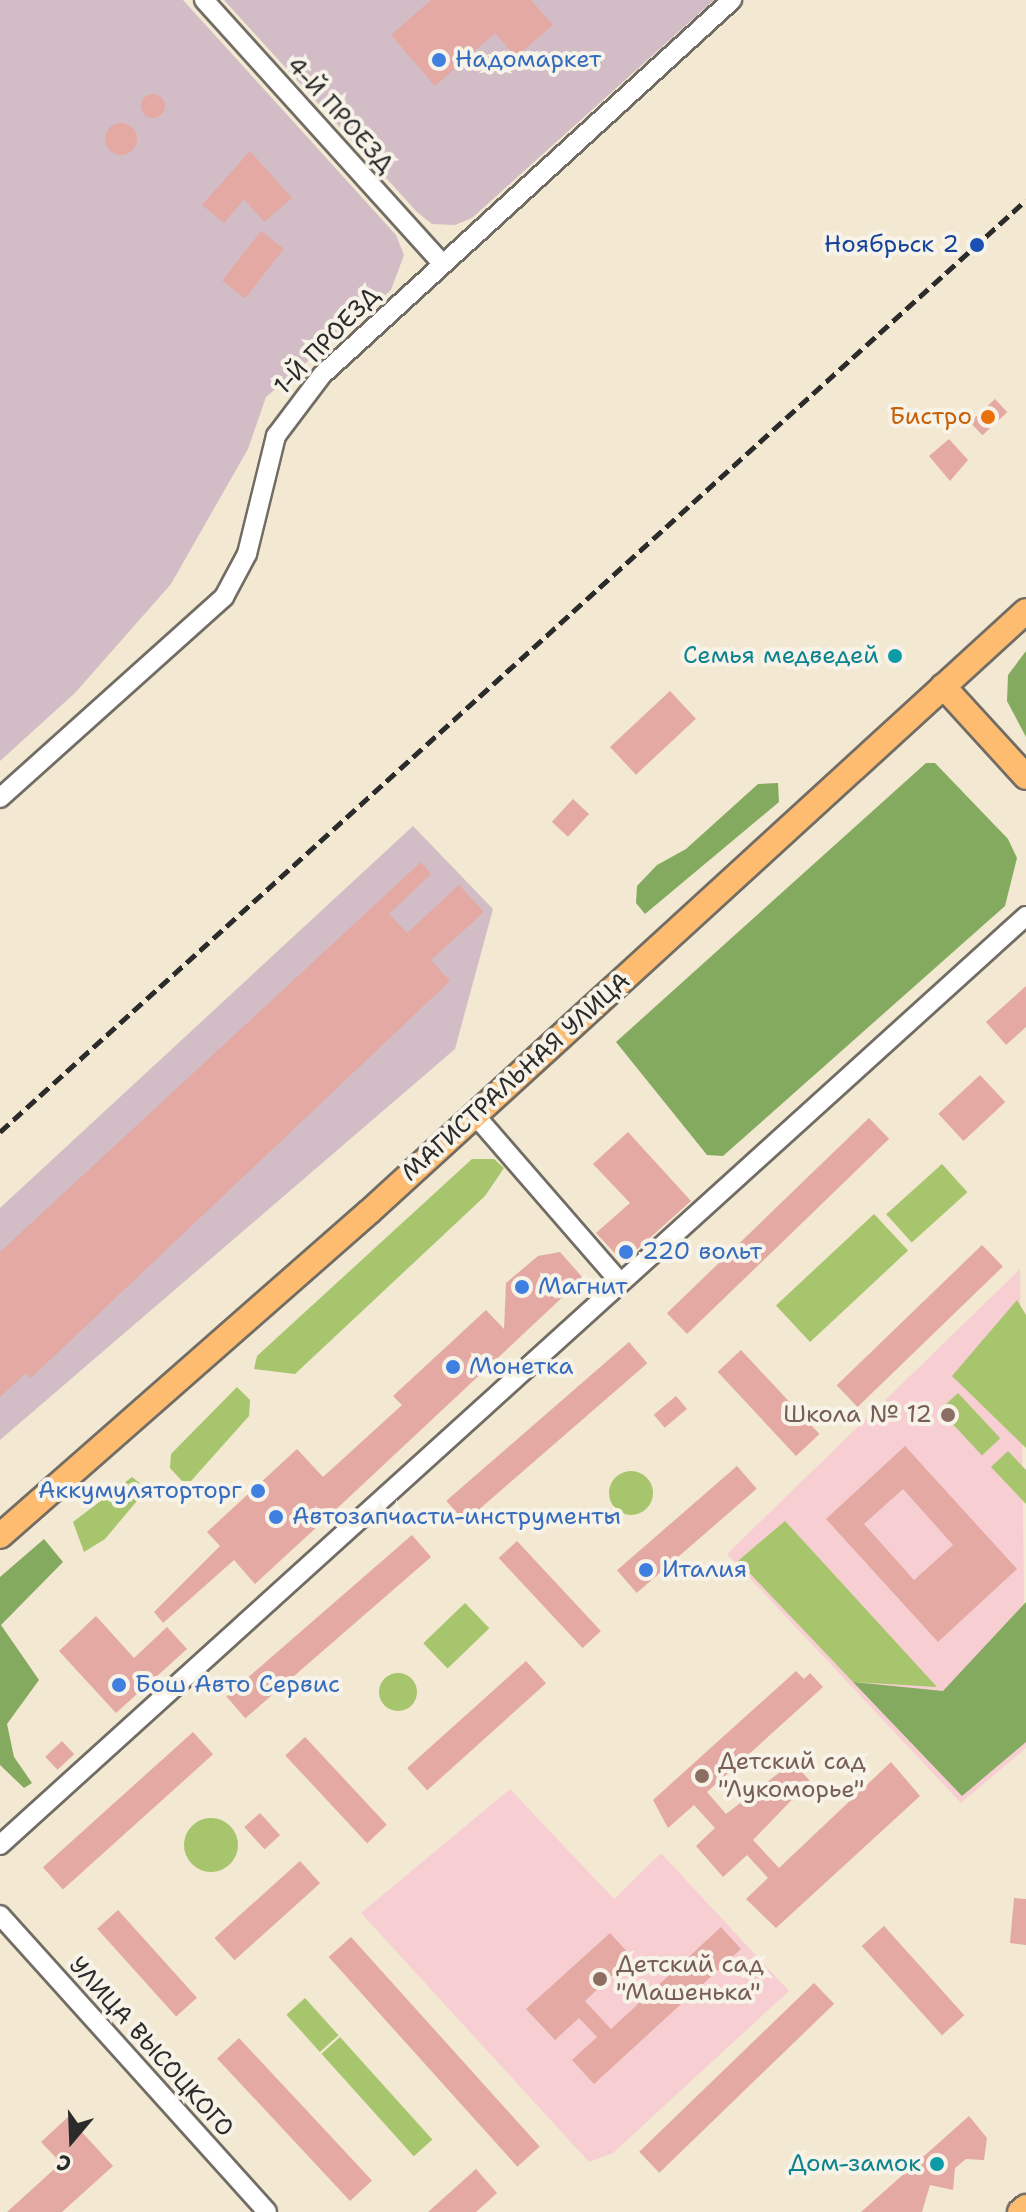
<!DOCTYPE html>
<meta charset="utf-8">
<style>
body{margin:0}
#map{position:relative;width:1026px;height:2212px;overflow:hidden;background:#f3e8d1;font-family:"Shantell Sans",sans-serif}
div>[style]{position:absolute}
.built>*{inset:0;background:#f7cfd3}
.industrial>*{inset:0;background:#d2bdc7}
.green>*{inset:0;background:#a6c56d;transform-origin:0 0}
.round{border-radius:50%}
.forest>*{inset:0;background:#84aa60}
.building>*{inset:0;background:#e3a9a2;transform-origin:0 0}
.roads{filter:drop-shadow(2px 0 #716d65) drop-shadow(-2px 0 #716d65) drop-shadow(0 2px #716d65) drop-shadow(0 -2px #716d65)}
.minor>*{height:18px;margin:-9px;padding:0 9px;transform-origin:9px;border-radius:9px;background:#fff}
.major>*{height:24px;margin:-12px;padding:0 12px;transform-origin:12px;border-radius:12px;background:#febc70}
.rail>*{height:5px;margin-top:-2.5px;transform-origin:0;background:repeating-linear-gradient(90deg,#2b2b2b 0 12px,transparent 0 18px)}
.dots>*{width:22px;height:22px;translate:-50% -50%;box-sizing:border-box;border:4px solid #f7f3e8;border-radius:50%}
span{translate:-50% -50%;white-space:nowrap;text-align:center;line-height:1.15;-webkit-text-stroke:8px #f7f3e8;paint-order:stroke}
.shop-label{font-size:24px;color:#366cbe}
.left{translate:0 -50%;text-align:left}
.right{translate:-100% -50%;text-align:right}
.street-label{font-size:24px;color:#2b2b2b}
.transit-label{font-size:24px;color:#164399}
.food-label{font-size:24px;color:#c56008}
.culture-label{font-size:24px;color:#0d838f}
.education-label{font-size:24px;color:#785e54}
.north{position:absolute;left:32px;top:2100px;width:80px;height:80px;-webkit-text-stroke:6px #f7f3e8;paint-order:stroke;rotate:199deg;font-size:22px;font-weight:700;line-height:32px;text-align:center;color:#2b2b2b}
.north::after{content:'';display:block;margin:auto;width:28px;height:36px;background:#2b2b2b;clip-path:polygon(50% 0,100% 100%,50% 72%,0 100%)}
</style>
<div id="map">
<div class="built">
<div style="clip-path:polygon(1020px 1269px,1026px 1748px,961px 1803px,727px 1554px)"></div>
<div style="clip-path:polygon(510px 1789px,614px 1899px,661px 1853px,789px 1991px,613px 2153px,589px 2162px,361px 1913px)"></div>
</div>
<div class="industrial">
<div style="clip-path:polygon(0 0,183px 0,396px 235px,404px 255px,391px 290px,266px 397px,248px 449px,171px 584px,75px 693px,0 761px)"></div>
<div style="clip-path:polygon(224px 0,714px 0,472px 218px,455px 225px,432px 224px,417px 212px)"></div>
<div style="clip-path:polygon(413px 826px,493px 909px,455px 1049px,0 1440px,0 1208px)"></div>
</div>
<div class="green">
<div style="clip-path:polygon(472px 1159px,494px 1159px,504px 1168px,485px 1196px,295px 1374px,254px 1369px,257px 1356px)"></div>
<div style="left:942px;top:1164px;width:38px;height:75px;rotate:48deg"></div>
<div style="left:874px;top:1214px;width:50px;height:134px;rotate:47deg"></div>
<div style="clip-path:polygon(1017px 1300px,1026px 1315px,1026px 1448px,952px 1376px)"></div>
<div style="clip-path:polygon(237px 1387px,250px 1400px,249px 1416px,191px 1481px,182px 1481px,170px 1468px,171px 1454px)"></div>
<div style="left:958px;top:1393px;width:62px;height:25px;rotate:47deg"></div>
<div style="clip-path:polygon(1008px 1451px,1026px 1470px,1026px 1504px,991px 1467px)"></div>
<div class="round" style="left:609px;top:1471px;width:44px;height:44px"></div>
<div style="clip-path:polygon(132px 1477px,147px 1489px,105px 1539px,84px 1552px,73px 1522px)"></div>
<div style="clip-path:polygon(785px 1521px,937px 1687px,853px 1682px,738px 1561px)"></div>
<div style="left:465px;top:1603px;width:35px;height:58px;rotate:46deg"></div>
<div class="round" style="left:379px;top:1673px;width:38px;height:38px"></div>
<div class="round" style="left:184px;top:1818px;width:54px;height:54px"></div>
<div style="left:305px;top:1998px;width:50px;height:25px;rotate:48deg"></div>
<div style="left:340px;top:2037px;width:138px;height:25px;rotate:48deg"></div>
</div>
<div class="forest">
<div style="clip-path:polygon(1026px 651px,1026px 737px,1007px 701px,1008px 675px)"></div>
<div style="clip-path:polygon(926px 763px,935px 763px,1008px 839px,1017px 858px,1005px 906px,723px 1156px,707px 1155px,616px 1042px)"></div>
<div style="clip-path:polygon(778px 783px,779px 802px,645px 914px,636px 903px,637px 886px,657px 865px,686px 849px,758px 784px)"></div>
<div style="clip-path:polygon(44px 1539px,63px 1562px,1px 1625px,39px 1680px,7px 1724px,14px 1757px,32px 1783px,24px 1788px,0 1765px,0 1577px)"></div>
<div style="clip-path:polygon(1026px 1602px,1026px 1742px,962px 1796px,853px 1682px,943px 1691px)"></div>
</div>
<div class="building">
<div style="clip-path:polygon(431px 0,531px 0,553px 25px,516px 57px,495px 33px,435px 86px,391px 35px)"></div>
<div class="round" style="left:141px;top:94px;width:24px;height:24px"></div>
<div class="round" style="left:105px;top:123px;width:32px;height:32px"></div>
<div style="clip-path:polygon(250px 151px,292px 198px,264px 222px,244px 199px,224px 223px,202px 205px)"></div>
<div style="left:261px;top:231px;width:29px;height:63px;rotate:38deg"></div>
<div style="left:995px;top:399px;width:18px;height:34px;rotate:47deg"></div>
<div style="clip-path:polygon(949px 439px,968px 460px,950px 481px,929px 456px)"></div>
<div style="left:670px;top:691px;width:38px;height:82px;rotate:47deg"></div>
<div style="left:573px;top:799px;width:22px;height:31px;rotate:43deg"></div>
<div style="clip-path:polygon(421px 862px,431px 874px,389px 914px,407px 933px,459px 885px,484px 912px,431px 960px,450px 981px,31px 1378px,26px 1373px,0 1397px,0 1252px)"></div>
<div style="clip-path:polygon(1026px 986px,1026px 1027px,1006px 1045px,986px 1022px)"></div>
<div style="left:980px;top:1075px;width:37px;height:57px;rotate:47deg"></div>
<div style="left:869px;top:1118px;width:29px;height:281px;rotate:46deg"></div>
<div style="clip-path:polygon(628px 1132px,691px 1201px,623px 1262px,596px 1233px,630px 1203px,593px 1164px)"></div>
<div style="left:982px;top:1245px;width:30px;height:202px;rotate:46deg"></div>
<div style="clip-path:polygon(560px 1252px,583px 1278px,345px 1501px,255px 1584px,234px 1560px,163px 1623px,154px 1612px,220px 1546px,207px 1532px,297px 1449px,323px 1477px,402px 1405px,393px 1396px,486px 1310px,504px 1329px,506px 1283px,538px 1256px)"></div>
<div style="left:629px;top:1342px;width:28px;height:242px;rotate:49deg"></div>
<div style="left:741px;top:1350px;width:115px;height:32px;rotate:47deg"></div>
<div style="left:676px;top:1396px;width:17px;height:29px;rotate:50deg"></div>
<div style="clip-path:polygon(evenodd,905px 1446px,1017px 1569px,938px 1642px,826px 1519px,905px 1446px,903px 1489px,953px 1545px,914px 1580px,864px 1524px,903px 1489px)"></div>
<div style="left:737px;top:1466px;width:30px;height:159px;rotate:49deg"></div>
<div style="left:412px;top:1535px;width:29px;height:246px;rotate:49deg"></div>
<div style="left:517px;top:1541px;width:123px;height:25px;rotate:47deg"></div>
<div style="clip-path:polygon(96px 1616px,134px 1658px,167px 1627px,187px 1649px,116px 1713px,59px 1651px)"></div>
<div style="left:526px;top:1661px;width:30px;height:160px;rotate:48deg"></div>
<div style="clip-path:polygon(796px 1671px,804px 1679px,810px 1673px,823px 1687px,707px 1792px,726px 1814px,793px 1762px,810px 1781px,753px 1840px,779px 1868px,891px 1762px,920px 1796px,776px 1928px,746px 1899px,768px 1878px,747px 1855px,723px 1877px,696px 1846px,715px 1828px,694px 1805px,668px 1828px,653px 1800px)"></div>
<div style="left:193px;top:1732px;width:30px;height:202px;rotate:48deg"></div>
<div style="left:305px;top:1737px;width:120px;height:27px;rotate:47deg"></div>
<div style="left:62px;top:1741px;width:18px;height:23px;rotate:47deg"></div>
<div style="left:260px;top:1813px;width:30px;height:21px;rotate:48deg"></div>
<div style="left:300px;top:1861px;width:30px;height:115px;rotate:48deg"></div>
<div style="clip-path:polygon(1014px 1898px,1026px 1899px,1026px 1945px,1010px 1943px)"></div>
<div style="left:118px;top:1910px;width:118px;height:28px;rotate:48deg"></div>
<div style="left:884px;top:1926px;width:120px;height:30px;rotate:48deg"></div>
<div style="clip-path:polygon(721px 1927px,741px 1949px,594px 2084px,572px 2060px,597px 2037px,579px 2018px,555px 2040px,526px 2009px,610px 1933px,632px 1957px,585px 2001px,611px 2029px)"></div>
<div style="left:351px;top:1937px;width:282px;height:30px;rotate:48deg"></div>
<div style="left:814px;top:1983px;width:29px;height:243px;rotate:46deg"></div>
<div style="left:239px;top:2038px;width:195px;height:30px;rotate:47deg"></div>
<div style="clip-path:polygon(969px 2116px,987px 2138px,984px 2160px,966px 2159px,955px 2168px,953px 2190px,930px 2185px,922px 2212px,861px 2212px)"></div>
<div style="clip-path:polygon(68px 2117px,113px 2166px,62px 2212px,7px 2212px,61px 2163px,41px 2142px)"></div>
<div style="clip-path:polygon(476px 2169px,497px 2193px,476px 2212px,428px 2212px)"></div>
</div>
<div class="roads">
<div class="minor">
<div style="left:204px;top:0;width:355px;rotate:47.9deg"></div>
<div style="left:0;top:798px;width:301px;rotate:-41.9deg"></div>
<div style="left:224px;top:597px;width:49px;rotate:-61.9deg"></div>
<div style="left:247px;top:554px;width:122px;rotate:-76.2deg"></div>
<div style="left:276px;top:436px;width:76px;rotate:-53deg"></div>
<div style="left:322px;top:375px;width:556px;rotate:-42.45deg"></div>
<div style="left:474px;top:1114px;width:221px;rotate:49deg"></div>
<div style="left:0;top:1845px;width:1384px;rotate:-42.16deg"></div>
<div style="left:0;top:1915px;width:399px;rotate:48deg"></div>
</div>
<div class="major">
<div style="left:943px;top:686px;width:123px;rotate:47.6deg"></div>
<div style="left:0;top:1536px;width:491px;rotate:-41.3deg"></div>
<div style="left:369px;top:1212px;width:890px;rotate:-42.45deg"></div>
<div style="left:1020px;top:2212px;width:8px;rotate:-40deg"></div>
</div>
</div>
<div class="rail">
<div style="left:0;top:1132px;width:1386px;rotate:-42.25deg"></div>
</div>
<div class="dots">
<div style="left:439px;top:60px;background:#3f7fe0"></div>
<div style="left:977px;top:245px;background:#1a4fb4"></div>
<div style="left:988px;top:417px;background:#e8710a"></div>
<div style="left:895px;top:656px;background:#0f9aa8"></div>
<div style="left:626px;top:1252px;background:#3f7fe0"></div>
<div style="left:522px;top:1287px;background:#3f7fe0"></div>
<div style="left:453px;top:1367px;background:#3f7fe0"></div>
<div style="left:948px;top:1415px;background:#8d6e63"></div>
<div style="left:258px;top:1491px;background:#3f7fe0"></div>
<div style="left:276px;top:1517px;background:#3f7fe0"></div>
<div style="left:646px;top:1570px;background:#3f7fe0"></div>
<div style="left:119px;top:1685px;background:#3f7fe0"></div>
<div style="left:702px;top:1776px;background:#8d6e63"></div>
<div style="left:600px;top:1979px;background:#8d6e63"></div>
<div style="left:937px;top:2164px;background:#0f9aa8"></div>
</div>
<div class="shop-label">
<span class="left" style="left:455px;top:60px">Надомаркет</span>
<span class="left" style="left:642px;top:1252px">220 вольт</span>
<span class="left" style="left:538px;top:1287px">Магнит</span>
<span class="left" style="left:469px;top:1367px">Монетка</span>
<span class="right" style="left:242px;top:1491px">Аккумуляторторг</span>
<span class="left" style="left:292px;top:1517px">Автозапчасти-инструменты</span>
<span class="left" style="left:662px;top:1570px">Италия</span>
<span class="left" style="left:135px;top:1685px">Бош Авто Сервис</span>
</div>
<div class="street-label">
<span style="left:340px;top:115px;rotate:48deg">4-Й ПРОЕЗД</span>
<span style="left:327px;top:341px;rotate:-46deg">1-Й ПРОЕЗД</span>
<span style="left:516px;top:1077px;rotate:-42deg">МАГИСТРАЛЬНАЯ УЛИЦА</span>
<span style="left:151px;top:2047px;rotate:48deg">УЛИЦА ВЫСОЦКОГО</span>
</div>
<div class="transit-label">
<span class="right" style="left:959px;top:245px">Ноябрьск 2</span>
</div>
<div class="food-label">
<span class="right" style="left:972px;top:417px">Бистро</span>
</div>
<div class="culture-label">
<span class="right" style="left:879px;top:656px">Семья медведей</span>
<span class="right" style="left:921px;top:2164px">Дом-замок</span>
</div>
<div class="education-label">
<span class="right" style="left:932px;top:1415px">Школа № 12</span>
<span class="left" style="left:718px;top:1776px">Детский сад<br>"Лукоморье"</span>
<span class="left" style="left:616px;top:1979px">Детский сад<br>"Машенька"</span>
</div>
<div class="north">С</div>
</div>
